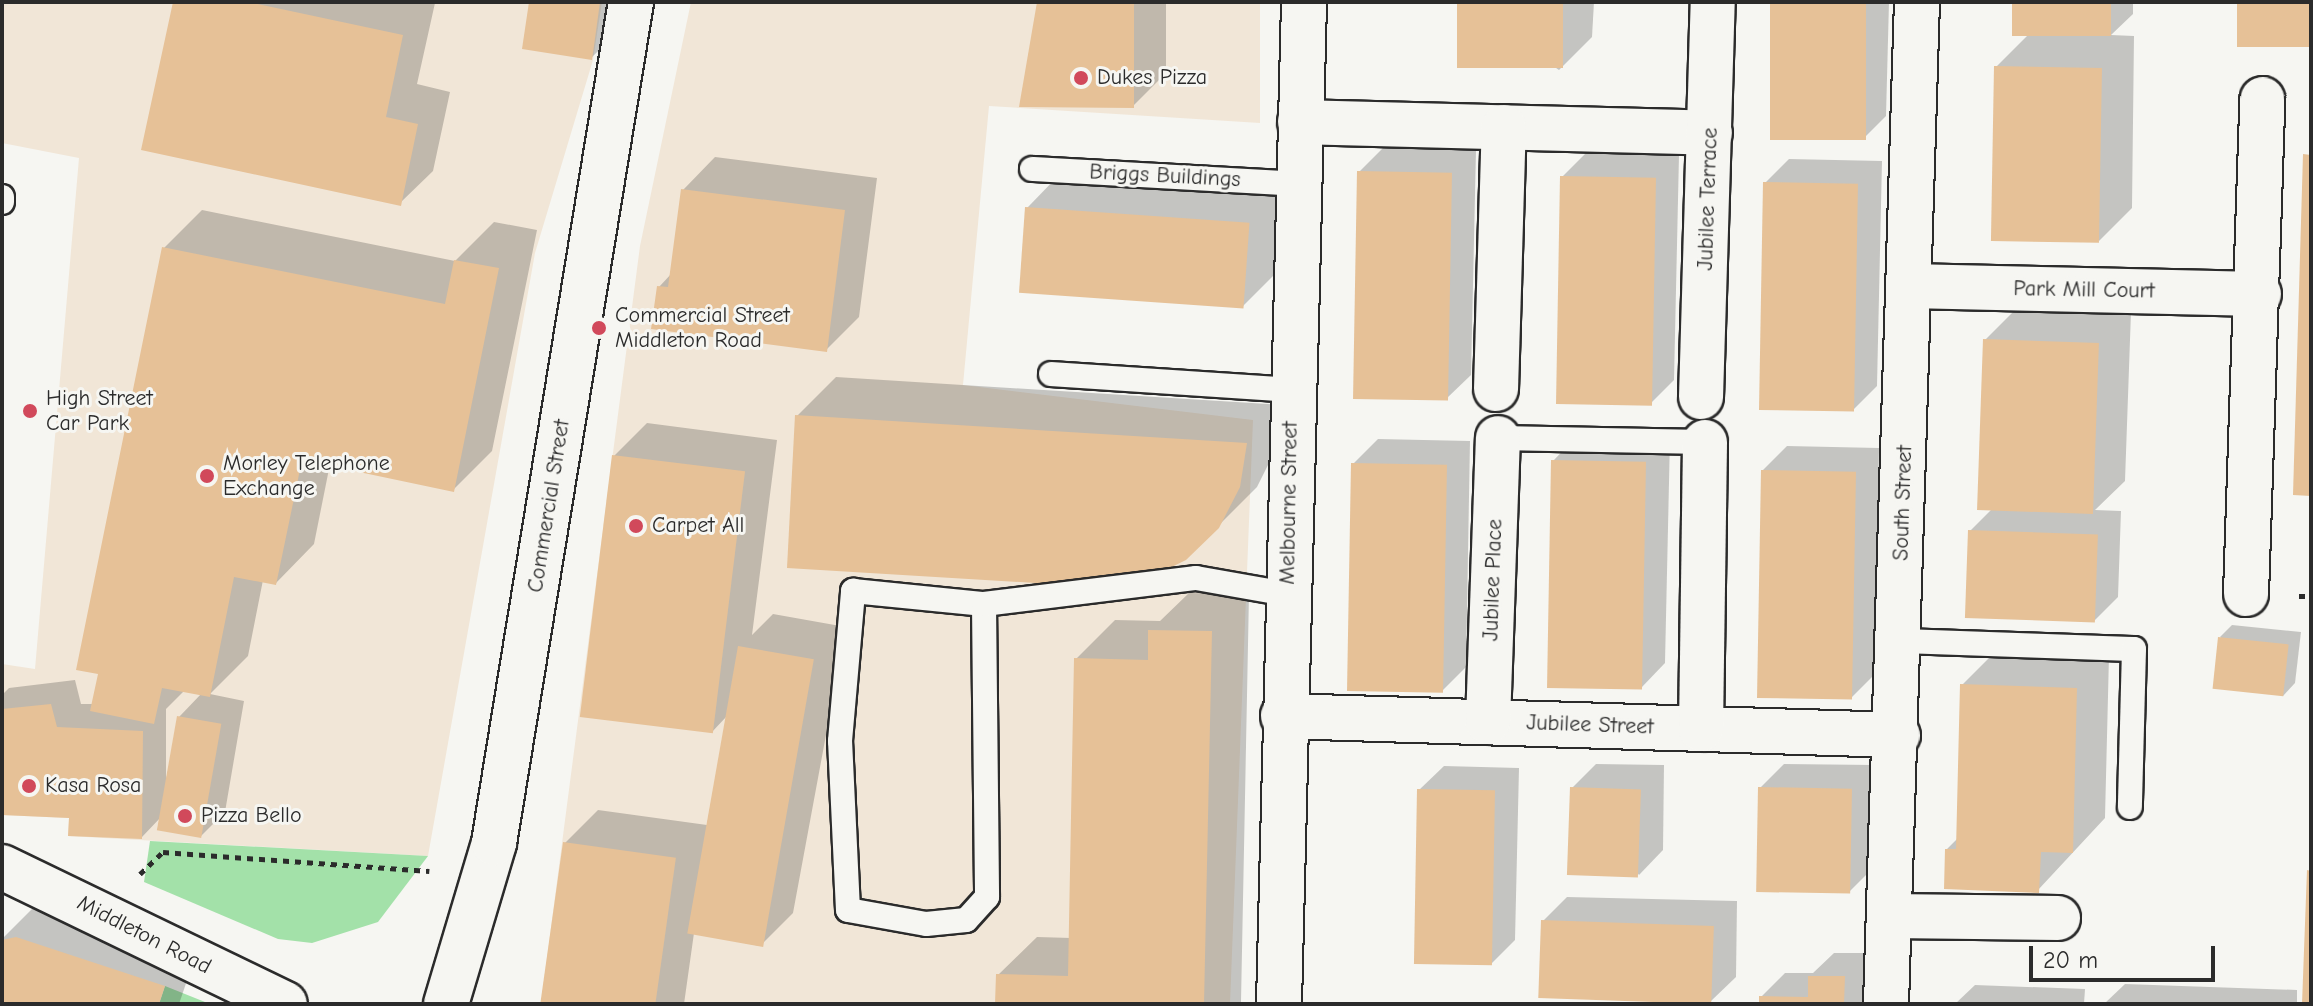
<!DOCTYPE html>
<style>
body{margin:0}
#map{position:relative;width:2313px;height:1006px;overflow:hidden;background:#f6f6f2;font-family:"Comic Neue",sans-serif}
div>[style]{position:absolute}
.built>*{inset:0;background:#f1e6d7}
.green>*{inset:0;background:#a3e1a9}
.shadow>*{inset:0;background:#0003}
.building>*{inset:0;background:#e6c197;transform-origin:0 0}
.path>*{height:5px;margin-top:-2.5px;transform-origin:0;background:repeating-linear-gradient(90deg,#2b2b2b 0 6px,transparent 0 12px)}
.roads{filter:drop-shadow(2px 0 #2b2b2b) drop-shadow(-2px 0 #2b2b2b) drop-shadow(0 2px #2b2b2b) drop-shadow(0 -2px #2b2b2b)}
.lane>*{height:24px;margin:-12px;padding:0 12px;transform-origin:12px;border-radius:12px;background:#f6f6f2}
.street>*{height:44px;margin:-22px;padding:0 22px;transform-origin:22px;border-radius:22px;background:#f6f6f2}
.secondary>*{height:44px;margin:-22px;padding:0 22px;transform-origin:22px;border-radius:22px;background:#f6f6f2}
.dots>*{width:22px;height:22px;translate:-50% -50%;box-sizing:border-box;border:4px solid #f6f6f2;border-radius:50%}
span{translate:-50% -50%;white-space:nowrap;text-align:center;line-height:1.15;-webkit-text-stroke:6px #f6f6f2;paint-order:stroke}
.poi-label{font-size:22px;color:#2b2b2b}
.left{translate:0 -50%;text-align:left}
.street-label{font-size:22px;color:#2b2b2b}
.frame{position:absolute;inset:0;border:4px solid #2b2b2b;pointer-events:none}
.scale{position:absolute;left:2029px;top:946px;width:186px;height:36px;box-sizing:border-box;border:4px solid #2b2b2b;border-top:0;padding-left:10px;font-size:24px;line-height:28px;white-space:nowrap;color:#2b2b2b;-webkit-text-stroke:6px #f6f6f2;paint-order:stroke}
</style>
<div id="map">
<div class="built">
<div style="clip-path:polygon(2px 2px,602px 2px,593px 60px,535px 253px,428px 856px,68px 836px,69px 818px,2px 815px,2px 664px,35px 669px,79px 158px,2px 143px)"></div>
<div style="clip-path:polygon(691px 2px,1260px 2px,1260px 123px,989px 106px,963px 385px,1253px 420px,1230px 1004px,541px 1004px,640px 246px)"></div>
</div>
<div class="green">
<div style="clip-path:polygon(150px 841px,428px 856px,378px 922px,312px 943px,278px 939px,144px 882px)"></div>
<div style="clip-path:polygon(165px 986px,210px 1004px,159px 1004px)"></div>
</div>
<div class="shadow">
<div style="clip-path:polygon(175px 2px,435px 3px,417px 84px,450px 92px,433px 171px,400px 203px)"></div>
<div style="clip-path:polygon(531px 2px,627px 2px,624px 26px,591px 58px)"></div>
<div style="clip-path:polygon(1039px 2px,1166px 2px,1166px 73px,1133px 106px)"></div>
<div style="clip-path:polygon(1459px 2px,1594px 2px,1592px 37px,1559px 70px)"></div>
<div style="clip-path:polygon(1772px 2px,1889px 2px,1886px 116px,1862px 140px)"></div>
<div style="clip-path:polygon(2014px 2px,2133px 2px,2133px 14px,2111px 35px,2134px 36px,2132px 208px,2099px 241px,1996px 67px,2028px 35px)"></div>
<div style="clip-path:polygon(1383px 148px,1476px 150px,1471px 375px,1446px 399px,1359px 172px)"></div>
<div style="clip-path:polygon(1586px 153px,1679px 155px,1674px 380px,1650px 404px,1562px 177px)"></div>
<div style="clip-path:polygon(715px 157px,877px 178px,859px 317px,826px 350px,659px 287px,672px 273px,683px 190px)"></div>
<div style="clip-path:polygon(1789px 159px,1882px 161px,1877px 386px,1853px 410px,1765px 183px)"></div>
<div style="clip-path:polygon(1059px 175px,1281px 191px,1275px 274px,1242px 307px,1027px 208px)"></div>
<div style="clip-path:polygon(evenodd,202px 210px,455px 261px,494px 222px,537px 230px,492px 451px,454px 489px,330px 464px,314px 544px,276px 583px,263px 580px,248px 656px,210px 694px,244px 701px,225px 812px,201px 836px,162px 816px,142px 837px,72px 816px,2px 813px,2px 695px,9px 688px,75px 680px,81px 704px,94px 704px,164px 248px,202px 210px,185px 690px,202px 693px,179px 717px,166px 780px,166px 709px,185px 690px)"></div>
<div style="clip-path:polygon(2018px 307px,2131px 312px,2125px 481px,2095px 510px,2121px 511px,2118px 597px,2094px 621px,1970px 531px,1993px 508px,1985px 340px)"></div>
<div style="clip-path:polygon(836px 377px,1284px 405px,1277px 447px,1257px 487px,1185px 559px,797px 416px)"></div>
<div style="clip-path:polygon(647px 423px,777px 440px,752px 635px,773px 614px,846px 627px,793px 913px,760px 946px,694px 933px,684px 1004px,543px 1004px,565px 843px,598px 810px,707px 825px,727px 716px,711px 733px,614px 456px)"></div>
<div style="clip-path:polygon(1577px 436px,1670px 438px,1665px 663px,1641px 688px,1553px 461px)"></div>
<div style="clip-path:polygon(1378px 439px,1470px 441px,1466px 667px,1442px 691px,1353px 464px)"></div>
<div style="clip-path:polygon(1787px 446px,1879px 448px,1875px 674px,1851px 698px,1763px 470px)"></div>
<div style="clip-path:polygon(1189px 593px,1249px 594px,1241px 1002px,997px 1004px,998px 975px,1037px 937px,1071px 938px,1076px 659px,1115px 620px,1160px 621px)"></div>
<div style="clip-path:polygon(2232px 625px,2301px 632px,2295px 683px,2283px 696px,2220px 637px)"></div>
<div style="clip-path:polygon(1995px 652px,2109px 656px,2105px 818px,2038px 890px,1947px 849px,1958px 838px,1962px 685px)"></div>
<div style="clip-path:polygon(1596px 764px,1664px 765px,1663px 850px,1639px 875px,1572px 788px)"></div>
<div style="clip-path:polygon(1784px 764px,1875px 765px,1873px 868px,1849px 892px,1760px 788px)"></div>
<div style="clip-path:polygon(1444px 766px,1519px 768px,1515px 940px,1491px 964px,1419px 790px)"></div>
<div style="clip-path:polygon(1567px 897px,1737px 901px,1736px 977px,1711px 1001px,1543px 921px)"></div>
<div style="clip-path:polygon(50px 905px,196px 954px,179px 1004px,2px 1004px,2px 939px,32px 909px)"></div>
<div style="clip-path:polygon(1834px 953px,1868px 953px,1867px 1004px,1761px 1004px,1761px 997px,1785px 973px,1813px 973px)"></div>
<div style="clip-path:polygon(2125px 984px,2297px 990px,2297px 1004px,2104px 1004px)"></div>
<div style="clip-path:polygon(1975px 985px,2085px 989px,2084px 1004px,1955px 1004px)"></div>
</div>
<div class="building">
<div style="clip-path:polygon(173px 2px,248px 2px,403px 35px,386px 117px,418px 124px,401px 206px,141px 150px)"></div>
<div style="clip-path:polygon(529px 2px,600px 2px,592px 60px,522px 49px)"></div>
<div style="clip-path:polygon(1037px 2px,1134px 2px,1134px 108px,1019px 107px)"></div>
<div style="left:1457px;top:2px;width:106px;height:66px"></div>
<div style="left:1770px;top:2px;width:96px;height:138px"></div>
<div style="left:2012px;top:2px;width:99px;height:34px"></div>
<div style="left:2237px;top:2px;width:74px;height:45px"></div>
<div style="left:1994px;top:66px;width:108px;height:175px;rotate:1deg"></div>
<div style="clip-path:polygon(2303px 154px,2311px 155px,2311px 496px,2293px 495px)"></div>
<div style="left:1357px;top:171px;width:95px;height:228px;rotate:1deg"></div>
<div style="left:1560px;top:176px;width:96px;height:228px;rotate:1deg"></div>
<div style="left:1763px;top:182px;width:95px;height:228px;rotate:1deg"></div>
<div style="clip-path:polygon(681px 189px,845px 210px,827px 352px,651px 329px,657px 286px,668px 287px)"></div>
<div style="left:1025px;top:207px;width:225px;height:86px;rotate:4deg"></div>
<div style="clip-path:polygon(162px 247px,445px 304px,454px 260px,499px 268px,454px 492px,302px 460px,276px 585px,234px 577px,210px 697px,162px 688px,154px 724px,90px 711px,98px 674px,76px 670px)"></div>
<div style="left:1983px;top:339px;width:116px;height:171px;rotate:2deg"></div>
<div style="clip-path:polygon(795px 415px,1247px 443px,1240px 487px,1219px 528px,1186px 560px,1145px 580px,1101px 587px,787px 568px)"></div>
<div style="left:612px;top:455px;width:134px;height:264px;rotate:7deg"></div>
<div style="left:1551px;top:460px;width:95px;height:228px;rotate:1deg"></div>
<div style="left:1351px;top:463px;width:96px;height:228px;rotate:1deg"></div>
<div style="left:1761px;top:470px;width:95px;height:228px;rotate:1deg"></div>
<div style="left:1968px;top:530px;width:130px;height:88px;rotate:2deg"></div>
<div style="clip-path:polygon(1148px 630px,1212px 631px,1204px 1004px,995px 1004px,996px 974px,1068px 976px,1074px 658px,1148px 660px)"></div>
<div style="left:2218px;top:637px;width:71px;height:52px;rotate:6deg"></div>
<div style="left:738px;top:646px;width:77px;height:292px;rotate:10deg"></div>
<div style="clip-path:polygon(1960px 684px,2077px 688px,2073px 853px,2041px 852px,2039px 893px,1944px 889px,1945px 849px,1956px 849px)"></div>
<div style="clip-path:polygon(51px 704px,57px 727px,143px 731px,142px 839px,68px 836px,69px 818px,2px 815px,2px 709px)"></div>
<div style="left:177px;top:716px;width:45px;height:116px;rotate:10deg"></div>
<div style="left:1570px;top:787px;width:71px;height:88px;rotate:2deg"></div>
<div style="left:1758px;top:787px;width:94px;height:105px;rotate:1deg"></div>
<div style="left:1417px;top:789px;width:78px;height:175px;rotate:1deg"></div>
<div style="left:563px;top:842px;width:114px;height:163px;rotate:8deg"></div>
<div style="clip-path:polygon(2307px 870px,2311px 871px,2311px 1004px,2302px 1004px)"></div>
<div style="left:1541px;top:920px;width:173px;height:78px;rotate:2deg"></div>
<div style="clip-path:polygon(16px 937px,165px 986px,159px 1004px,2px 1004px,2px 940px)"></div>
<div style="clip-path:polygon(1808px 976px,1845px 976px,1844px 1004px,1759px 1004px,1759px 996px,1808px 997px)"></div>
</div>
<div class="path">
<div style="left:2299px;top:596px;width:12px"></div>
<div style="left:140px;top:874px;width:32px;rotate:-44deg"></div>
<div style="left:163px;top:852px;width:267px;rotate:4.1deg"></div>
</div>
<div class="roads">
<div class="lane">
<div style="left:1032px;top:169px;width:266px;rotate:3.2deg"></div>
<div style="left:2px;top:197px;width:5px;rotate:90deg"></div>
<div style="left:1051px;top:374px;width:242px;rotate:3.8deg"></div>
<div style="left:1498px;top:438px;width:207px;rotate:1.1deg"></div>
<div style="left:984px;top:604px;width:293px;rotate:89.4deg"></div>
<div style="left:987px;top:897px;width:31px;rotate:132deg"></div>
<div style="left:966px;top:920px;width:40px;rotate:174.3deg"></div>
<div style="left:926px;top:924px;width:79px;rotate:-169.8deg"></div>
<div style="left:848px;top:910px;width:169px;rotate:-92.7deg"></div>
<div style="left:840px;top:741px;width:151px;rotate:-85deg"></div>
<div style="left:853px;top:591px;width:132px;rotate:5.7deg"></div>
<div style="left:984px;top:604px;width:214px;rotate:-7deg"></div>
<div style="left:1196px;top:578px;width:92px;rotate:10deg"></div>
<div style="left:1900px;top:641px;width:234px;rotate:2deg"></div>
<div style="left:2134px;top:649px;width:158px;rotate:91.5deg"></div>
</div>
<div class="street">
<div style="left:1300px;top:122px;width:410px;rotate:1.5deg"></div>
<div style="left:1909px;top:286px;width:350px;rotate:1.3deg"></div>
<div style="left:1496px;top:389px;width:262px;rotate:-88.3deg"></div>
<div style="left:1701px;top:397px;width:395px;rotate:-88.3deg"></div>
<div style="left:2246px;top:594px;width:495px;rotate:-88.1deg"></div>
<div style="left:1283px;top:716px;width:615px;rotate:1.77deg"></div>
<div style="left:1488px;top:722px;width:284px;rotate:-88deg"></div>
<div style="left:1701px;top:729px;width:287px;rotate:-89.2deg"></div>
<div style="left:1891px;top:916px;width:167px;rotate:0.7deg"></div>
<div style="left:446px;top:1004px;width:168px;rotate:-73.4deg"></div>
<div style="left:494px;top:843px;width:852px;rotate:-80.75deg"></div>
<div style="left:1279px;top:1004px;width:1002px;rotate:-88.57deg"></div>
<div style="left:1886px;top:1004px;width:1002px;rotate:-88.23deg"></div>
</div>
<div class="secondary">
<div style="left:2px;top:867px;width:314px;rotate:25.8deg"></div>
</div>
</div>
<div class="dots">
<div style="left:1081px;top:78px;background:#d1495b"></div>
<div style="left:599px;top:328px;background:#d1495b"></div>
<div style="left:30px;top:411px;background:#d1495b"></div>
<div style="left:207px;top:476px;background:#d1495b"></div>
<div style="left:636px;top:526px;background:#d1495b"></div>
<div style="left:29px;top:786px;background:#d1495b"></div>
<div style="left:185px;top:816px;background:#d1495b"></div>
</div>
<div class="poi-label">
<span class="left" style="left:1097px;top:78px">Dukes Pizza</span>
<span class="left" style="left:615px;top:328px">Commercial Street<br>Middleton Road</span>
<span class="left" style="left:46px;top:411px">High Street<br>Car Park</span>
<span class="left" style="left:223px;top:476px">Morley Telephone<br>Exchange</span>
<span class="left" style="left:652px;top:526px">Carpet All</span>
<span class="left" style="left:45px;top:786px">Kasa Rosa</span>
<span class="left" style="left:201px;top:816px">Pizza Bello</span>
</div>
<div class="street-label">
<span style="left:1165px;top:176px;rotate:3deg">Briggs Buildings</span>
<span style="left:1708px;top:199px;rotate:-88deg">Jubilee Terrace</span>
<span style="left:2084px;top:290px;rotate:1deg">Park Mill Court</span>
<span style="left:1289px;top:503px;rotate:-89deg">Melbourne Street</span>
<span style="left:1903px;top:503px;rotate:-88deg">South Street</span>
<span style="left:549px;top:506px;rotate:-81deg">Commercial Street</span>
<span style="left:1493px;top:580px;rotate:-88deg">Jubilee Place</span>
<span style="left:1590px;top:725px;rotate:2deg">Jubilee Street</span>
<span style="left:144px;top:935px;rotate:27deg">Middleton Road</span>
</div>
<div class="frame"></div>
<div class="scale">20 m</div>
</div>
